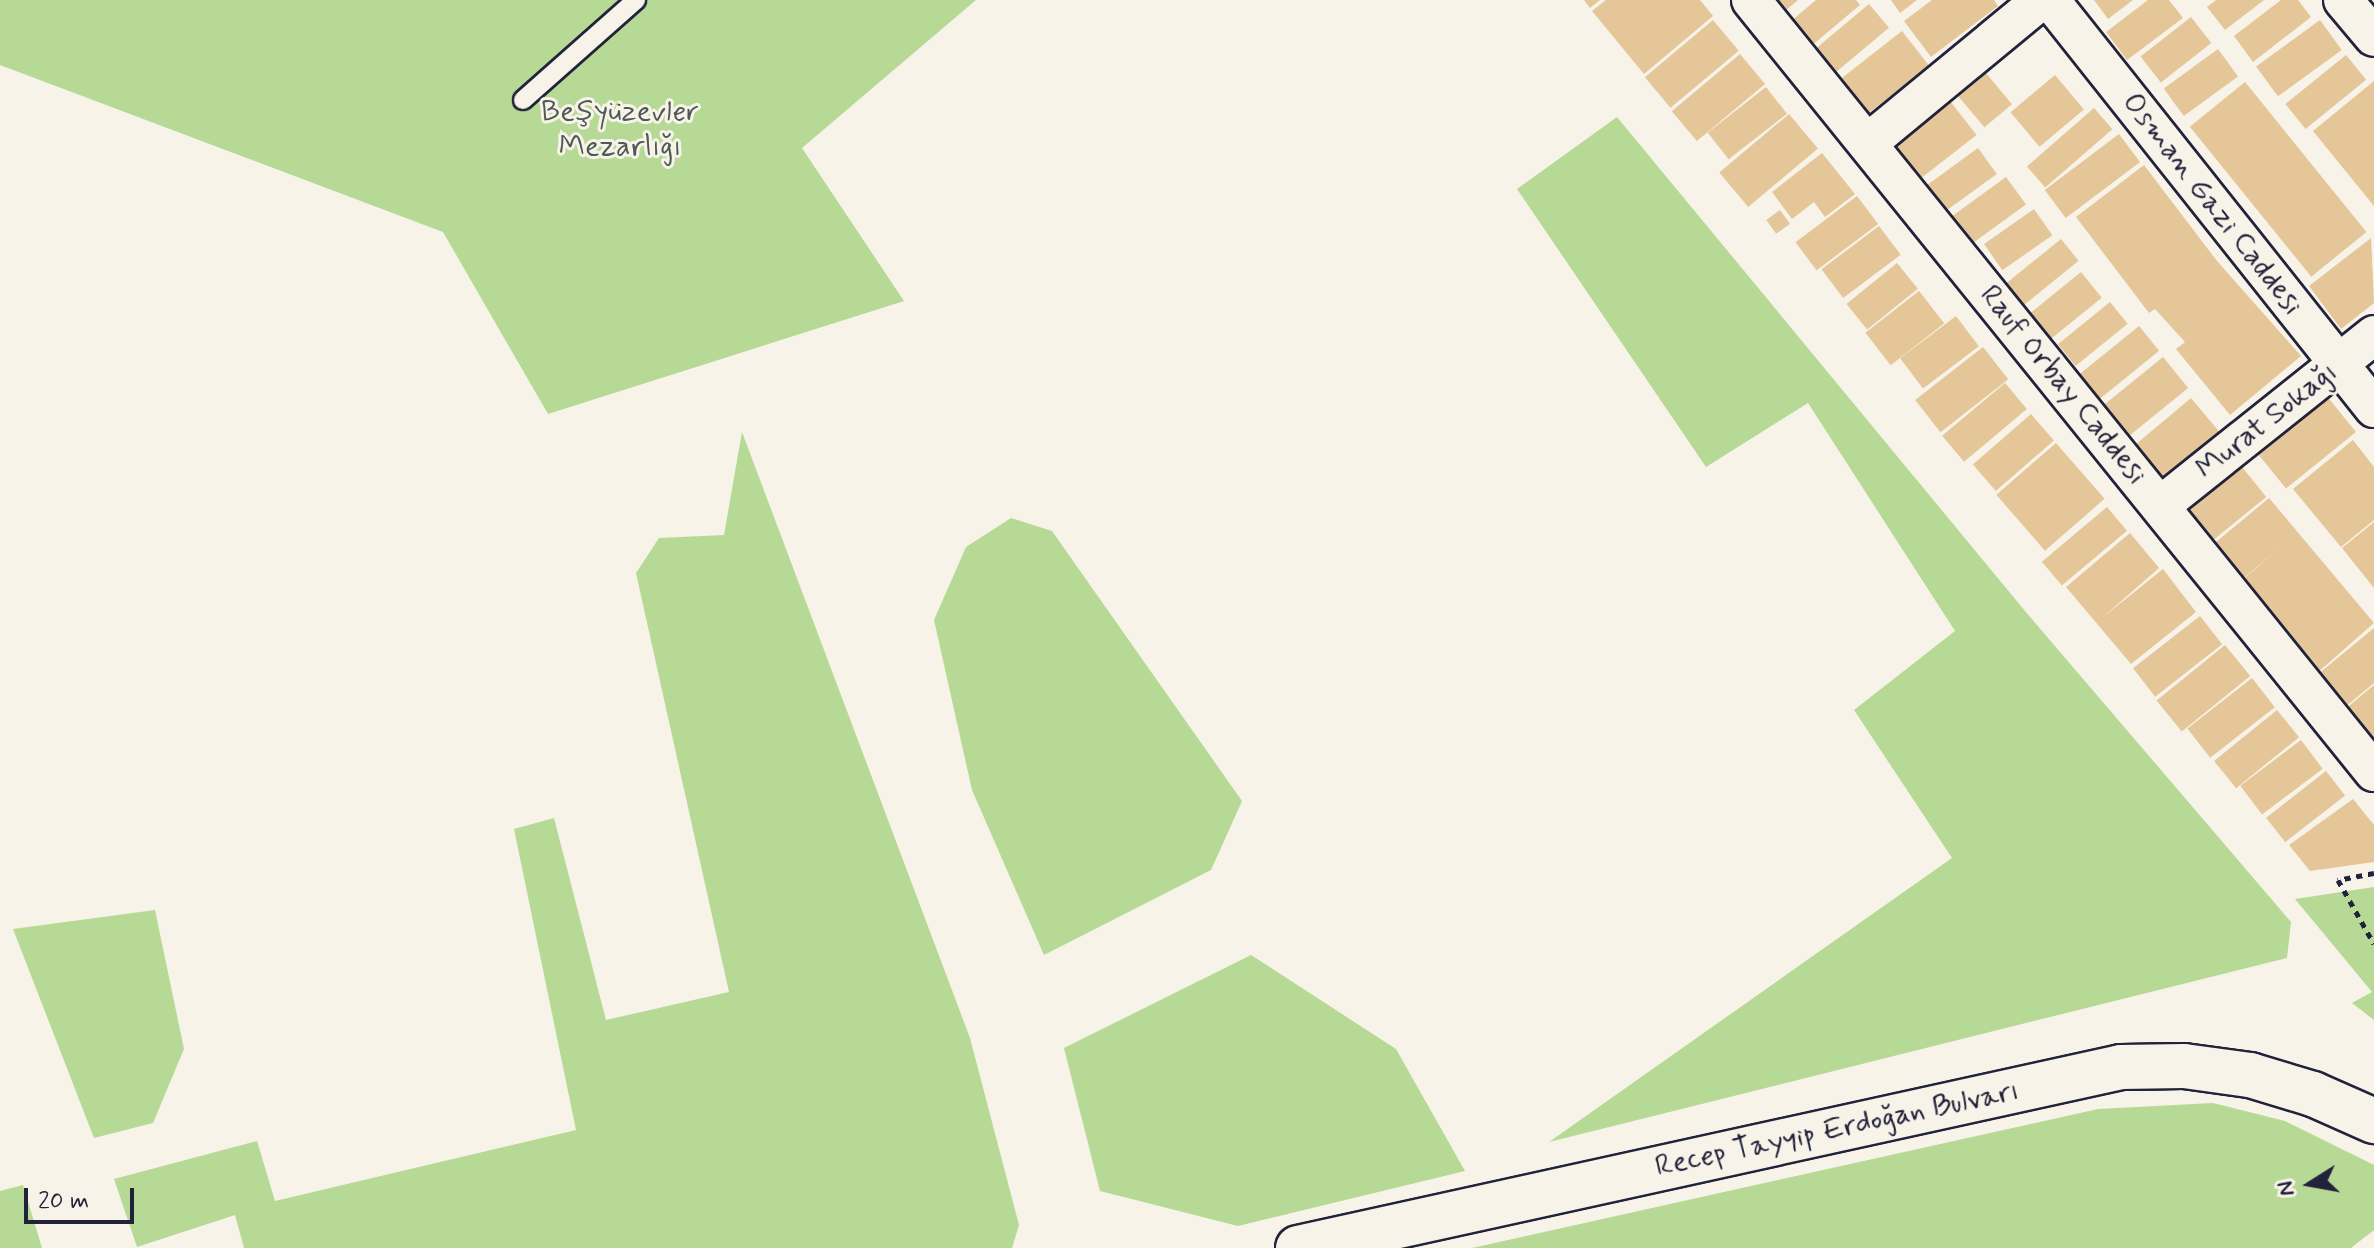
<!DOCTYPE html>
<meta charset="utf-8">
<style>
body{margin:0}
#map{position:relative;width:2374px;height:1248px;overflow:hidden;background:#f7f3e8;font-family:Mynerve,sans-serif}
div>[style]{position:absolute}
.green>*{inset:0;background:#b6da95}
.building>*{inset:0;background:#e4c698;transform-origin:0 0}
.path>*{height:5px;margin-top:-2.5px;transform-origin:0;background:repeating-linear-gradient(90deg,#22223b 0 6px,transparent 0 12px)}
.roads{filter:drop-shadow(2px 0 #22223b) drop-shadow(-2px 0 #22223b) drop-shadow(0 2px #22223b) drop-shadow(0 -2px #22223b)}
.lane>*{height:18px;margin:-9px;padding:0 9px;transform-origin:9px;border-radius:9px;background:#f7f3e8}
.street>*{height:38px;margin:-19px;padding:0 19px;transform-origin:19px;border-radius:19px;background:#f7f3e8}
.secondary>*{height:44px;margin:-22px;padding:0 22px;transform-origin:22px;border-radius:22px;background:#f7f3e8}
span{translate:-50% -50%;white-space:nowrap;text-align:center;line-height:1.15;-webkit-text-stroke:6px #f7f3e8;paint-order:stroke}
.park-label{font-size:30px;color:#4e5956}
.street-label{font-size:30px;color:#22223b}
.north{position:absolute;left:2270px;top:1144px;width:80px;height:80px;-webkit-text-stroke:6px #f7f3e8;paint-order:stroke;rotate:259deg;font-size:22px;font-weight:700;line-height:32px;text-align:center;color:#22223b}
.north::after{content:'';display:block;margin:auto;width:28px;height:36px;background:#22223b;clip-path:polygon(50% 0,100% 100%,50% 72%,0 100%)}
.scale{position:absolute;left:24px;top:1188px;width:110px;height:36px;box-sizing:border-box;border:4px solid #22223b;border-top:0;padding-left:10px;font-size:24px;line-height:28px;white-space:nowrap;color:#22223b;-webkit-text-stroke:6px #f7f3e8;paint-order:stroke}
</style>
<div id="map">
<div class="green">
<div style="clip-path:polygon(0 0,976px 0,802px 148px,904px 301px,548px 414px,443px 232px,0 65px)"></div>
<div style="clip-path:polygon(1617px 117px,2025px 611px,2291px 922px,2287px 958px,1549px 1142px,1952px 858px,1854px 710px,1955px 631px,1808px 403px,1706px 467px,1517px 189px)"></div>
<div style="clip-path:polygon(742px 432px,970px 1038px,1019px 1225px,1012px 1248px,244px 1248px,235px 1215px,137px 1247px,114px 1179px,257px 1141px,275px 1201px,576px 1130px,514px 829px,554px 818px,606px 1020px,729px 992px,636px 573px,659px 538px,724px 535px)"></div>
<div style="clip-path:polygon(1011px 518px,1052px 531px,1242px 801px,1211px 870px,1044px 955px,972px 790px,934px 620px,966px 547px)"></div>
<div style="clip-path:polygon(2374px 887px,2374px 1020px,2352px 1003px,2372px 992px,2295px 899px)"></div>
<div style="clip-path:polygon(155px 910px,184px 1049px,153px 1123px,94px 1138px,13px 929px)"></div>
<div style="clip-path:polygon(1251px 955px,1396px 1049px,1465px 1171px,1238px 1226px,1100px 1191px,1064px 1048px)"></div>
<div style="clip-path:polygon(2213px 1103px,2285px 1121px,2374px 1165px,2374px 1230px,2351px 1248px,1472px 1248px,2098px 1109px)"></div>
<div style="clip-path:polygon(23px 1185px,42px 1248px,0 1248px,0 1191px)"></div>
</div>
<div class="building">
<div style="clip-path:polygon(1584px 0,1600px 0,1590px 8px)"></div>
<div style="clip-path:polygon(1606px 0,1700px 0,1713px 16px,1644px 74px,1592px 11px)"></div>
<div style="clip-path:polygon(1775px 0,1798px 0,1784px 12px)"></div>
<div style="clip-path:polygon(1816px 0,1856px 0,1860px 5px,1804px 52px,1784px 27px)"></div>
<div style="clip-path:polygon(1891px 0,1917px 0,1900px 13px)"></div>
<div style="clip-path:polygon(1932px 0,1994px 0,1998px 6px,1931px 57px,1904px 21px)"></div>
<div style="clip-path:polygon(2094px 0,2133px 0,2108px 19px)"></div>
<div style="clip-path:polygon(2148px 0,2169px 0,2183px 18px,2127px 60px,2106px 32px)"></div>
<div style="clip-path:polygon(2216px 0,2264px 0,2225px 30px,2207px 7px)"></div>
<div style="clip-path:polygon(2281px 0,2298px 0,2311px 17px,2253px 62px,2234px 36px)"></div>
<div style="left:1869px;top:4px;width:31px;height:74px;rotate:50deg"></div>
<div style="left:2191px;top:17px;width:33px;height:64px;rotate:52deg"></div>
<div style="left:1713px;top:20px;width:40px;height:89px;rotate:50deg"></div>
<div style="left:2320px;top:20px;width:37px;height:79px;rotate:54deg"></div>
<div style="left:1902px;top:31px;width:44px;height:84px;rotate:52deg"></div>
<div style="left:2218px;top:49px;width:34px;height:67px;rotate:54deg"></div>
<div style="left:1740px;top:54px;width:39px;height:89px;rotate:50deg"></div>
<div style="left:2346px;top:55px;width:32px;height:78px;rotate:51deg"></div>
<div style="left:1985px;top:72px;width:42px;height:36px;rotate:50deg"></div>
<div style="left:2055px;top:75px;width:45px;height:58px;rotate:50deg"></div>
<div style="clip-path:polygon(2374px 81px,2374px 206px,2313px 131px)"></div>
<div style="left:2245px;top:82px;width:193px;height:71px;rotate:51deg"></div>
<div style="left:1766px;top:87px;width:34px;height:74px;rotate:52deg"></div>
<div style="left:1950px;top:101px;width:43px;height:75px;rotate:52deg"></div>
<div style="left:2094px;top:108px;width:28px;height:89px;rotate:49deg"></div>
<div style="left:1789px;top:114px;width:45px;height:91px;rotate:50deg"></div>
<div style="left:2119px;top:134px;width:35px;height:93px;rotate:53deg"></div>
<div style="left:1978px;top:148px;width:32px;height:67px;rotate:54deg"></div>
<div style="clip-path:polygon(1822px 153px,1855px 194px,1825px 217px,1814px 202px,1792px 219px,1772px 192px)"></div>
<div style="clip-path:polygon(2144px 165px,2217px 261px,2301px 356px,2230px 415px,2176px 349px,2185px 342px,2155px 309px,2149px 313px,2076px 217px)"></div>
<div style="left:2006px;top:177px;width:34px;height:69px;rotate:54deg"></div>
<div style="left:1857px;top:196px;width:35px;height:77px;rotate:53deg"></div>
<div style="left:2034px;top:209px;width:32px;height:61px;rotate:55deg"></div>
<div style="left:1780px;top:210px;width:17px;height:17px;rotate:54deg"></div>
<div style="left:1879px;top:226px;width:36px;height:72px;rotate:53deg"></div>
<div style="clip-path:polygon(2371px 238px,2374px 303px,2341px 329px,2309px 286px)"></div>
<div style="left:2061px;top:239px;width:28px;height:74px;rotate:51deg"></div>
<div style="left:1897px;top:263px;width:33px;height:65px;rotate:51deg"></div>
<div style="left:2081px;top:272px;width:33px;height:68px;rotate:51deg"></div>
<div style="left:1919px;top:291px;width:41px;height:68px;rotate:52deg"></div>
<div style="left:2110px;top:302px;width:28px;height:67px;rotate:51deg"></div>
<div style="left:1956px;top:316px;width:38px;height:70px;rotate:53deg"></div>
<div style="left:2139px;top:326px;width:32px;height:77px;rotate:51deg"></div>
<div style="left:1983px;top:347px;width:41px;height:86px;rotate:52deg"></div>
<div style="left:2163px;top:357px;width:40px;height:77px;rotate:51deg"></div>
<div style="left:2005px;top:383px;width:34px;height:82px;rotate:50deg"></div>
<div style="left:2322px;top:390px;width:54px;height:90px;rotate:51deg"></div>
<div style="left:2191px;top:398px;width:45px;height:77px;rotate:50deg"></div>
<div style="left:2031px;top:414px;width:35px;height:77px;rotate:49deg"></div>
<div style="clip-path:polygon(2353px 440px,2374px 467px,2374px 520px,2341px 547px,2293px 489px)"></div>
<div style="left:2056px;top:443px;width:74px;height:79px;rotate:49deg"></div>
<div style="left:2238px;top:462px;width:45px;height:77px;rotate:51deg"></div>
<div style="clip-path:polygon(2269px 498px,2374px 623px,2316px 674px,2240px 582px,2284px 544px,2239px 582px,2210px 547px)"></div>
<div style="left:2107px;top:507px;width:31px;height:85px;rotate:50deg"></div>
<div style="clip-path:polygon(2374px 522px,2374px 588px,2342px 548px)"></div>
<div style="clip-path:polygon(2130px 533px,2159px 568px,2102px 618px,2163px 569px,2196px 612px,2131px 664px,2066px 587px)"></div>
<div style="left:2200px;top:616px;width:36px;height:85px;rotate:52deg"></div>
<div style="clip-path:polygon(2374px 628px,2374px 683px,2344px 708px,2317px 675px)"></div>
<div style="left:2225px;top:645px;width:40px;height:88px;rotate:51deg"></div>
<div style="left:2252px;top:678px;width:37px;height:82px;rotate:52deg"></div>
<div style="clip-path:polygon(2374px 685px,2374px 747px,2344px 710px)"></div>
<div style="left:2277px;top:710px;width:35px;height:81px;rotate:51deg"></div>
<div style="left:2301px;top:740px;width:36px;height:76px;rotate:53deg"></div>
<div style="left:2326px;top:771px;width:31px;height:76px;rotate:52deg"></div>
<div style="clip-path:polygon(2353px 799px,2374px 825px,2374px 862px,2310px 871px,2289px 845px)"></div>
</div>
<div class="path">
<div style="left:2374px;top:873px;width:37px;rotate:169deg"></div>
<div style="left:2338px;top:880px;width:73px;rotate:60.6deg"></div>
</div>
<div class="roads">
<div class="lane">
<div style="left:523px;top:100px;width:151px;rotate:-41.5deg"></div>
</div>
<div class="street">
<div style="left:1751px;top:0;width:992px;rotate:51.1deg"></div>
<div style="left:2050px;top:0;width:521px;rotate:51.55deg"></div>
<div style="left:2343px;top:0;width:48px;rotate:50deg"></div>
<div style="left:1869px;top:142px;width:223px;rotate:-39.5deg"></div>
<div style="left:2160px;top:506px;width:274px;rotate:-38.6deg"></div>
</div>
<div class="secondary">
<div style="left:1298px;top:1248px;width:843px;rotate:-12.4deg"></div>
<div style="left:2121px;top:1067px;width:63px;rotate:-0.9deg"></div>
<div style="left:2184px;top:1066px;width:67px;rotate:7.8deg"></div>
<div style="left:2250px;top:1075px;width:66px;rotate:16.8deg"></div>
<div style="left:2313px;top:1094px;width:67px;rotate:23.9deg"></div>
</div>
</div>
<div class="park-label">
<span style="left:620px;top:129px">Beşyüzevler<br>Mezarlığı</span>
</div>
<div class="street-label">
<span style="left:2212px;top:204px;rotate:52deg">Osman Gazi Caddesi</span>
<span style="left:2063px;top:385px;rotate:51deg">Rauf Orbay Caddesi</span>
<span style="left:2267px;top:421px;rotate:-38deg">Murat Sokağı</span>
<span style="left:1837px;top:1129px;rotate:-12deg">Recep Tayyip Erdoğan Bulvarı</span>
</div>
<div class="north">N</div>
<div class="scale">20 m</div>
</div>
